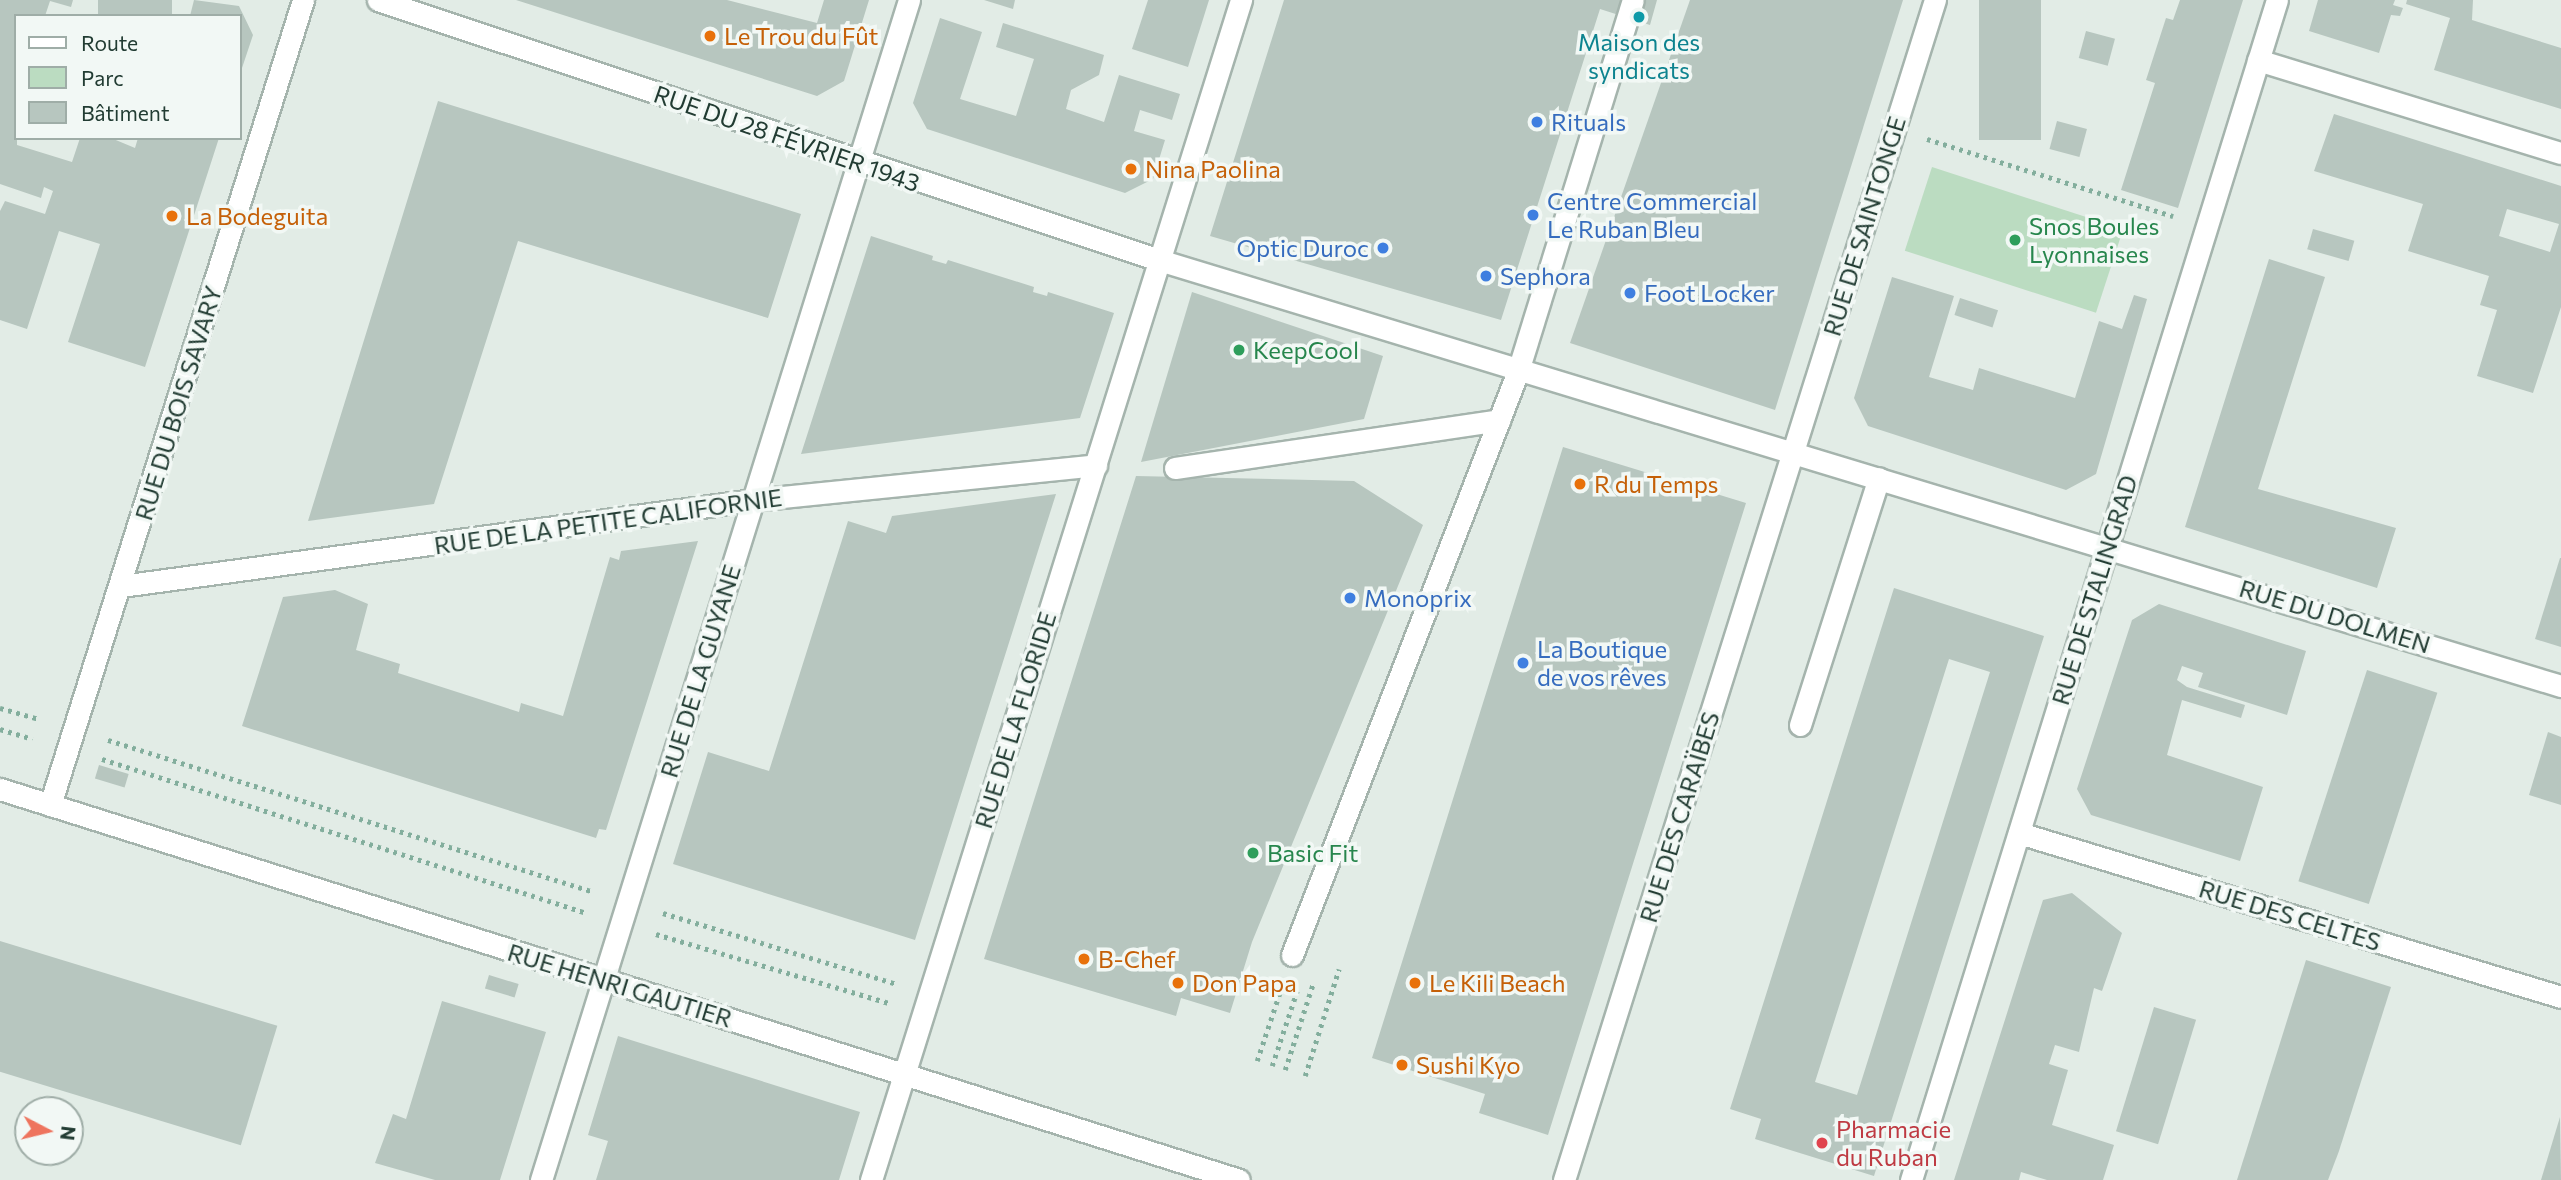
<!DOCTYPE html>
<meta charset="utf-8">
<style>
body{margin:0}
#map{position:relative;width:2561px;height:1180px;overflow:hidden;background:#e2ece6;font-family:Commissioner,sans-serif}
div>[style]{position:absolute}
.green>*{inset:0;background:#bbdcc1;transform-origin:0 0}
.building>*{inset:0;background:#b7c6bf;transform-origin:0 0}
.path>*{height:4.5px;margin-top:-2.25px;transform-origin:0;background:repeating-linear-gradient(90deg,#83ae9d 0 3.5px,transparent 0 8.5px)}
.roads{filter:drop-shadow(2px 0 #a5b4ad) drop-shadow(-2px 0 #a5b4ad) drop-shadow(0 2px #a5b4ad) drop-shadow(0 -2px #a5b4ad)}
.pedestrian>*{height:21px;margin:-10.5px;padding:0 10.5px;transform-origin:10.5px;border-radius:10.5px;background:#fff}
.minor>*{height:21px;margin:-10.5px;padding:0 10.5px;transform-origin:10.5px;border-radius:10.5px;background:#fff}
.tertiary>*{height:21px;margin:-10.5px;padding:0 10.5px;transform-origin:10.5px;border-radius:10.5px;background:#fff}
.dots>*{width:19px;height:19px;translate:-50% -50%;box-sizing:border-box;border:4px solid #f2f8f5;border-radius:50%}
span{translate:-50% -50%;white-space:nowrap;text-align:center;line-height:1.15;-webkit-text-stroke:7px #f2f8f5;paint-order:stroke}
.food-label{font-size:24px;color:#c56008}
.left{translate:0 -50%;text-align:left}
.culture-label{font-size:24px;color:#0d838f}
.shop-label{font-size:24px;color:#366cbe}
.right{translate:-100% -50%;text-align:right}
.street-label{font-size:24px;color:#223c33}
.leisure-label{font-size:24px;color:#27864d}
.health-label{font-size:24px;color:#be3a42}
.legend{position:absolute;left:14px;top:14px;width:228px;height:126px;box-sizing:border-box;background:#f2f8f5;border:2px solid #9fada7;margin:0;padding:9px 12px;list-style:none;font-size:21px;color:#223c33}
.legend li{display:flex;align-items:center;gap:14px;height:35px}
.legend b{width:35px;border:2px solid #9fada7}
.north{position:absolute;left:14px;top:1096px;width:70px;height:70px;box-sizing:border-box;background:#f2f8f5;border:2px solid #9fada7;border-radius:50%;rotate:97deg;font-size:19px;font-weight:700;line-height:28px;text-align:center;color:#223c33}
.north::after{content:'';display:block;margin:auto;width:24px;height:32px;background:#ee745e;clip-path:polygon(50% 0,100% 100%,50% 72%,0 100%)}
</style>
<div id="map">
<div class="green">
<div style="left:1932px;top:167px;width:201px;height:88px;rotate:18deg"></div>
</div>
<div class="building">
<div style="clip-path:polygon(0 0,73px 0,71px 7px,50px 1px,45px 16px,16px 16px,17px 145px,72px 162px,80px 138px,111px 138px,135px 148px,138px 138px,219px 138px,145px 367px,68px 342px,100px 244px,59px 231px,27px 329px,0 320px,0 211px,5px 201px,45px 214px,53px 191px,44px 187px,41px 198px,0 184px)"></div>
<div style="left:98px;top:0;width:74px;height:17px"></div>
<div style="clip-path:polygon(194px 0,239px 6px,253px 35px,240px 74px,240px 16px,190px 16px)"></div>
<div style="clip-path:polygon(516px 0,727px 0,817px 23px,824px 0,869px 0,844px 81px,817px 96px)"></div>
<div style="clip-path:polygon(984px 0,1015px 0,1013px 9px)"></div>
<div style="clip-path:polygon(1148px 0,1209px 0,1188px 67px,1132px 49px)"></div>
<div style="clip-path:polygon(1284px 0,1657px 0,1650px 25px,1600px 9px,1501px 320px,1210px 236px)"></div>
<div style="clip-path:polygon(1690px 0,1903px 0,1775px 410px,1570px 343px)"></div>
<div style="left:1979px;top:0;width:62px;height:140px"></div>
<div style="clip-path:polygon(2180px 0,2243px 0,2178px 208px,2121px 190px,2155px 83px,2146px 80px,2166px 18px,2173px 20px)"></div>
<div style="clip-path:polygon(2318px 0,2395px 0,2393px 5px,2403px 8px,2400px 16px,2391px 15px,2379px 53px,2309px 31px)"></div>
<div style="clip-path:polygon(2407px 0,2473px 0,2472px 20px,2561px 48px,2561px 109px,2434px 70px,2450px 18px,2406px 4px)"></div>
<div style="clip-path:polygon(940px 18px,982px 32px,960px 99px,1016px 116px,1034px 59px,996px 47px,1003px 23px,1104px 55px,1099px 75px,1071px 90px,1066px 109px,1104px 122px,1119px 75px,1180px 94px,1172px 120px,1140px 110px,1134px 131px,1165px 140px,1153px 179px,1125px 193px,927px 129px,913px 103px)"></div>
<div style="left:2086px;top:31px;width:30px;height:28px;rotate:15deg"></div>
<div style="clip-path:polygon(438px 101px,801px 214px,768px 318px,518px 241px,434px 504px,308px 521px)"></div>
<div style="clip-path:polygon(evenodd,2334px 114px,2561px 186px,2561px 307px,2533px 393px,2477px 376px,2497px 310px,2480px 305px,2489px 276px,2408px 251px,2423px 204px,2314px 171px,2334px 114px,2507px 209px,2559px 224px,2550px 252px,2499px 236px,2507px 209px)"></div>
<div style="left:2057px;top:121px;width:31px;height:29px;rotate:15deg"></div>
<div style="left:2313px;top:229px;width:43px;height:21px;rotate:16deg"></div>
<div style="clip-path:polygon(871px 236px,933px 256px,932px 260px,946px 264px,948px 260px,1034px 287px,1033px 292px,1047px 296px,1048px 292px,1114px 313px,1080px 418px,801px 454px)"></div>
<div style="clip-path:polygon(2269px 259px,2325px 277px,2258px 489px,2396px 528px,2377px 588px,2185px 527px)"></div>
<div style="clip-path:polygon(1892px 277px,1954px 296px,1929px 377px,1973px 390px,1979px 368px,2075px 398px,2099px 321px,2122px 329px,2134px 295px,2147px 299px,2096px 474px,2066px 490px,1868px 426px,1854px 398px)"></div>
<div style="clip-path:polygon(1192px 292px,1383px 356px,1364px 419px,1141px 462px)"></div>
<div style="left:1960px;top:298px;width:40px;height:18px;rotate:18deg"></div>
<div style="clip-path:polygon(1563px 447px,1746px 503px,1548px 1135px,1479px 1113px,1485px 1094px,1372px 1058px)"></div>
<div style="clip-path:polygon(1136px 476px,1354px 481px,1423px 525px,1252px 942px,1230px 1013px,1181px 998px,1176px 1016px,984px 959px)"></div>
<div style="clip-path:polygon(1056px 494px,915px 940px,673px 864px,708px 752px,769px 771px,848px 521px,886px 533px,892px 516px)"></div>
<div style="clip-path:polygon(698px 541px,606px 830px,599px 829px,596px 838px,242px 726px,283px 597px,335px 590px,368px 604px,356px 650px,400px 664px,398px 673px,519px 712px,521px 703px,563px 716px,610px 557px,619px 560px,621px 551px)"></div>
<div style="clip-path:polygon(2560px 558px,2561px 558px,2561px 647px,2535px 639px)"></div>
<div style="clip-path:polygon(evenodd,1894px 588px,2044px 636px,1874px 1176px,1755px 1139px,1761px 1119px,1730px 1109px,1894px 588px,1949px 659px,1990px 672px,1857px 1095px,1815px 1082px,1949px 659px)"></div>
<div style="clip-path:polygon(2159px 604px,2306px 651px,2287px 715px,2198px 687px,2203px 673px,2182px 666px,2177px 680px,2187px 687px,2245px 705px,2241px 718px,2182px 700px,2167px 755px,2263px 787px,2240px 861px,2091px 815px,2077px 789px,2132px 620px)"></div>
<div style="left:2367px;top:670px;width:74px;height:222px;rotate:18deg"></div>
<div style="clip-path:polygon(2548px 732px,2561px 737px,2561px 805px,2529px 795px)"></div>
<div style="left:99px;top:765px;width:31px;height:14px;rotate:17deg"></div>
<div style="clip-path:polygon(2072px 893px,2122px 933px,2102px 991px,2094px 988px,2079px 1052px,2055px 1045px,2049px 1064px,2068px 1070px,2052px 1125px,2114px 1145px,2103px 1180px,2047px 1180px,2021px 1172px,2019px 1180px,1954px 1180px,2043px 900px)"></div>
<div style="left:0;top:941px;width:290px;height:125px;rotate:17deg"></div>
<div style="clip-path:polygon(2306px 960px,2391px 987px,2339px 1151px,2328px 1180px,2237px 1180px)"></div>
<div style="left:489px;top:975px;width:31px;height:14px;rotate:17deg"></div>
<div style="clip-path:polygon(442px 1001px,546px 1032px,500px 1180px,435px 1180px,375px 1163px,393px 1114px,406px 1119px)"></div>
<div style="left:2154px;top:1007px;width:44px;height:130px;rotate:17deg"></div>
<div style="clip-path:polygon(618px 1036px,860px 1112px,839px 1180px,596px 1180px,608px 1141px,588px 1135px)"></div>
<div style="clip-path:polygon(2560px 1117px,2561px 1180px,2541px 1180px)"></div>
</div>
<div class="path">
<div style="left:1927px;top:139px;width:258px;rotate:17.4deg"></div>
<div style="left:0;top:708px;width:41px;rotate:15.8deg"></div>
<div style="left:0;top:729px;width:34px;rotate:17deg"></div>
<div style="left:108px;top:740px;width:509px;rotate:17.37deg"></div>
<div style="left:102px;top:759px;width:509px;rotate:17.62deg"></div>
<div style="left:663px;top:913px;width:244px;rotate:16.9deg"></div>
<div style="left:656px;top:934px;width:243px;rotate:16.5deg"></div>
<div style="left:1257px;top:1061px;width:76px;rotate:-71.6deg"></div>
<div style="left:1272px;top:1066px;width:79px;rotate:-71.6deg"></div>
<div style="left:1285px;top:1070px;width:90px;rotate:-72deg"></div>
<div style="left:1305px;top:1076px;width:112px;rotate:-72.4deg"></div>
</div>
<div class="roads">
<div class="pedestrian">
<div style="left:1159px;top:260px;width:663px;rotate:16.93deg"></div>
<div style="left:1175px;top:468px;width:328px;rotate:-8.4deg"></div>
<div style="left:1292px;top:955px;width:626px;rotate:-68.84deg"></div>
<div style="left:1518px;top:371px;width:388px;rotate:-72.8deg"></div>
</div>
<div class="minor">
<div style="left:378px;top:0;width:823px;rotate:18.41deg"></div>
<div style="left:2258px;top:60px;width:317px;rotate:17.1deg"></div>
<div style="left:1793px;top:453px;width:803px;rotate:16.88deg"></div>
<div style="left:121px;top:586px;width:638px;rotate:-7.75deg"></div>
<div style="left:753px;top:500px;width:345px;rotate:-5.8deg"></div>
<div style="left:1800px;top:725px;width:259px;rotate:-72.3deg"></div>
<div style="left:50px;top:805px;width:844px;rotate:-72.55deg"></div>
<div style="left:2019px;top:833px;width:566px;rotate:16.83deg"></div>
<div style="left:541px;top:1180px;width:1236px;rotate:-72.68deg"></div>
<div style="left:871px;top:1180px;width:1237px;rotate:-72.59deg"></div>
<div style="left:1564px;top:1180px;width:1237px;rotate:-72.55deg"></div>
<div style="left:1911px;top:1180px;width:1235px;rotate:-72.77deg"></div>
</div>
<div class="tertiary">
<div style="left:0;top:789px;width:1299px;rotate:17.51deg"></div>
</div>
</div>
<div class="dots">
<div style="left:1639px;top:17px;background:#0f9aa8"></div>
<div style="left:710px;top:36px;background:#e8710a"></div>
<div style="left:1537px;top:122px;background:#3f7fe0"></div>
<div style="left:1131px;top:169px;background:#e8710a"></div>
<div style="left:1533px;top:215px;background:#3f7fe0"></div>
<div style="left:172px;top:216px;background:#e8710a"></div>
<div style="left:2015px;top:240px;background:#2e9e5b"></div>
<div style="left:1383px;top:248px;background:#3f7fe0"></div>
<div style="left:1486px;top:276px;background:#3f7fe0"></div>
<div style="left:1630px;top:293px;background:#3f7fe0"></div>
<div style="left:1239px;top:350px;background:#2e9e5b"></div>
<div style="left:1580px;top:484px;background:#e8710a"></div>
<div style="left:1350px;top:598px;background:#3f7fe0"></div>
<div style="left:1523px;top:663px;background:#3f7fe0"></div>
<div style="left:1253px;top:853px;background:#2e9e5b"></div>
<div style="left:1084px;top:959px;background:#e8710a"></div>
<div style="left:1178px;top:983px;background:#e8710a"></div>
<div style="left:1415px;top:983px;background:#e8710a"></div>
<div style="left:1402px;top:1065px;background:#e8710a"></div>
<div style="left:1822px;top:1143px;background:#e0444e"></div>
</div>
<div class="food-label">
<span class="left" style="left:724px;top:36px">Le Trou du Fût</span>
<span class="left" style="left:1145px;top:169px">Nina Paolina</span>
<span class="left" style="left:186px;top:216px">La Bodeguita</span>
<span class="left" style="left:1594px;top:484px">R du Temps</span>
<span class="left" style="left:1098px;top:959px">B-Chef</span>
<span class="left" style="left:1192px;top:983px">Don Papa</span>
<span class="left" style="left:1429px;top:983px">Le Kili Beach</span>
<span class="left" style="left:1416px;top:1065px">Sushi Kyo</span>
</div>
<div class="culture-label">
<span style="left:1639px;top:56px">Maison des<br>syndicats</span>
</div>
<div class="shop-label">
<span class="left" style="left:1551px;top:122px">Rituals</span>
<span class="left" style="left:1547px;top:215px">Centre Commercial<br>Le Ruban Bleu</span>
<span class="right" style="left:1369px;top:248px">Optic Duroc</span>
<span class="left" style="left:1500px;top:276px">Sephora</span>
<span class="left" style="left:1644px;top:293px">Foot Locker</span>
<span class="left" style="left:1364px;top:598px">Monoprix</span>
<span class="left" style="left:1537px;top:663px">La Boutique<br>de vos rêves</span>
</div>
<div class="street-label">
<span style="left:787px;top:138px;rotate:19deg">RUE DU 28 FÉVRIER 1943</span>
<span style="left:1864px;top:226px;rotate:-73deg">RUE DE SAINTONGE</span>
<span style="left:178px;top:403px;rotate:-73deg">RUE DU BOIS SAVARY</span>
<span style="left:608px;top:521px;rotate:-8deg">RUE DE LA PETITE CALIFORNIE</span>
<span style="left:2094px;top:590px;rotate:-73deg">RUE DE STALINGRAD</span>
<span style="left:2335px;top:616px;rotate:17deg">RUE DU DOLMEN</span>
<span style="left:700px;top:671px;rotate:-73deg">RUE DE LA GUYANE</span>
<span style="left:1015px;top:720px;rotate:-73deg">RUE DE LA FLORIDE</span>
<span style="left:1679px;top:817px;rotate:-73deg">RUE DES CARAÏBES</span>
<span style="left:2290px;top:915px;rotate:17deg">RUE DES CELTES</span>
<span style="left:620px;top:985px;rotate:17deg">RUE HENRI GAUTIER</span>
</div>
<div class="leisure-label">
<span class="left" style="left:2029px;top:240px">Snos Boules<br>Lyonnaises</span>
<span class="left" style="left:1253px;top:350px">KeepCool</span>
<span class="left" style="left:1267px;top:853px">Basic Fit</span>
</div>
<div class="health-label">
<span class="left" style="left:1836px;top:1143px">Pharmacie<br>du Ruban</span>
</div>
<ul class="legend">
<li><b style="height:9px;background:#fff"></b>Route</li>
<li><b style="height:19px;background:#bbdcc1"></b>Parc</li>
<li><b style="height:19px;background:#b7c6bf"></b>Bâtiment</li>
</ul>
<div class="north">N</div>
</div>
